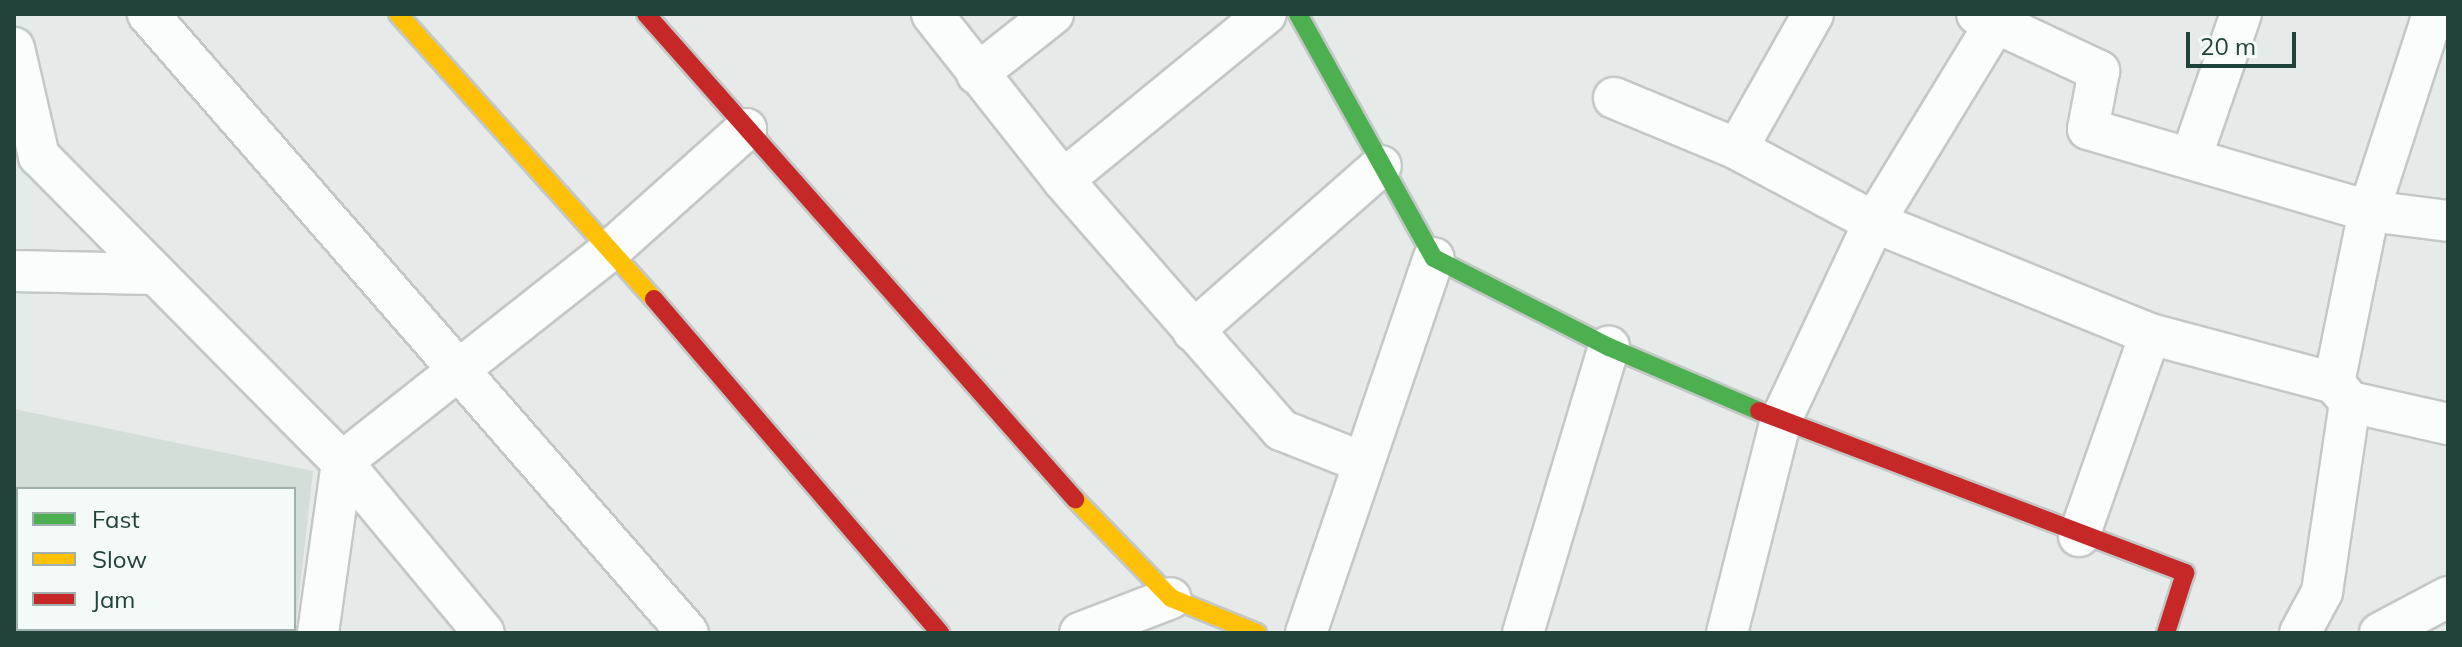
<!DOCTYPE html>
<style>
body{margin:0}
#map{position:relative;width:2462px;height:647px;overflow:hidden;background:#e6ebe9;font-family:Mulish,sans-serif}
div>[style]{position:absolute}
.built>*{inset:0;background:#d3ded9}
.roads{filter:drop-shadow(2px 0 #c3c8c6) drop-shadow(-2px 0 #c3c8c6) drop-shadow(0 2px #c3c8c6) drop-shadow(0 -2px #c3c8c6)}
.street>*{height:40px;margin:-20px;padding:0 20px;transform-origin:20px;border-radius:20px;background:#fbfcfc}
.fast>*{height:18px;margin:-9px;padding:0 9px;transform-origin:9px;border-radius:9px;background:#4caf50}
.slow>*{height:18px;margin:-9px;padding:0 9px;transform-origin:9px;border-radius:9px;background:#ffc107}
.jam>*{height:18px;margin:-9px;padding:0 9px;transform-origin:9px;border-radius:9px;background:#c62828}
span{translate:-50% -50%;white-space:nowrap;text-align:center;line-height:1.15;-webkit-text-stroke:6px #f4faf7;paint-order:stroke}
.frame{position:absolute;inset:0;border:16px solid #21423b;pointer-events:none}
.legend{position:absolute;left:16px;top:487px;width:280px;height:144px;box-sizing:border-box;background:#f4faf7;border:2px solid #a0b0ac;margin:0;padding:10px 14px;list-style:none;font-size:24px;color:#21423b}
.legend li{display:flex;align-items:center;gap:16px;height:40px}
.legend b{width:40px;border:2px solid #a0b0ac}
.scale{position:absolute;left:2186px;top:32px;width:110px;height:36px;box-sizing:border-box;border:4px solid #21423b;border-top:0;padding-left:10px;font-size:24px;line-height:28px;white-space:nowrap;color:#21423b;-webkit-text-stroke:6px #f4faf7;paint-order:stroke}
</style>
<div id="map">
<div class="built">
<div style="clip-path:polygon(evenodd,14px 409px,313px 471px,295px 633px,14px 633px,14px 409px,18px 489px,294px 489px,294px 629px,18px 629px,18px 489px)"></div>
</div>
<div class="roads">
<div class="street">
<div style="left:148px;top:14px;width:821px;rotate:48.9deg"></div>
<div style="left:932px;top:14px;width:211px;rotate:51.7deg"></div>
<div style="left:1063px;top:180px;width:332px;rotate:48.9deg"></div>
<div style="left:1281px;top:430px;width:87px;rotate:21.6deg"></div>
<div style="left:1977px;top:14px;width:135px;rotate:25deg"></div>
<div style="left:2099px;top:71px;width:59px;rotate:100.7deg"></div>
<div style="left:2088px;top:129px;width:293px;rotate:16.3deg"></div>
<div style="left:2369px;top:211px;width:80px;rotate:7.2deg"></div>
<div style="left:14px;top:48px;width:111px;rotate:77deg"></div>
<div style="left:39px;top:156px;width:431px;rotate:45.3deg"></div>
<div style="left:342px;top:462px;width:222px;rotate:50.3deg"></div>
<div style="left:977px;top:74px;width:97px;rotate:-38.3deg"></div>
<div style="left:1614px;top:98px;width:133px;rotate:22.5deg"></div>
<div style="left:1737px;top:149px;width:155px;rotate:28.1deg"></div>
<div style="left:1874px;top:222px;width:298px;rotate:22.1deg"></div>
<div style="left:2150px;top:334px;width:190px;rotate:14.9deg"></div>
<div style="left:1737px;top:149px;width:155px;rotate:-60.6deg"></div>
<div style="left:2191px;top:158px;width:152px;rotate:-70.9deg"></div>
<div style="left:1063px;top:180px;width:262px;rotate:-39.3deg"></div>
<div style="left:14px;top:271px;width:138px;rotate:1.2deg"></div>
<div style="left:1193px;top:331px;width:250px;rotate:-41.3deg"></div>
<div style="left:2350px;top:402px;width:100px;rotate:12.7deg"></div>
<div style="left:2079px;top:536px;width:214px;rotate:-70.6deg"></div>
<div style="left:318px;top:633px;width:173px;rotate:-82deg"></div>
<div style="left:342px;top:462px;width:344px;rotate:-38.3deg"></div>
<div style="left:612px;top:249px;width:180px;rotate:-41.8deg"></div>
<div style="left:1080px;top:633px;width:97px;rotate:-21deg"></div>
<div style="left:1306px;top:633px;width:396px;rotate:-71.2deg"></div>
<div style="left:1523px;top:633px;width:299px;rotate:-73.3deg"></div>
<div style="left:1727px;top:633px;width:220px;rotate:-75.8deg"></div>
<div style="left:1781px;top:420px;width:219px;rotate:-64.8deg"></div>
<div style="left:1874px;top:222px;width:244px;rotate:-58.6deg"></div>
<div style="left:2300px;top:633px;width:47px;rotate:-61.8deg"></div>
<div style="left:2322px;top:592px;width:192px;rotate:-81.6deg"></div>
<div style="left:2350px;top:402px;width:25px;rotate:-130deg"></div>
<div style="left:2334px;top:383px;width:176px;rotate:-78.5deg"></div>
<div style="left:2369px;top:211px;width:207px;rotate:-72deg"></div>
<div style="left:2380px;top:633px;width:77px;rotate:-27.9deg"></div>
</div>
<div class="fast">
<div style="left:1298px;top:14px;width:279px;rotate:60.9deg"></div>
<div style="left:1434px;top:258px;width:196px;rotate:27deg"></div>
<div style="left:1609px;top:347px;width:163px;rotate:23.1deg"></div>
</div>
<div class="slow">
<div style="left:398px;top:14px;width:383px;rotate:48.1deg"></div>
<div style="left:1075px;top:499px;width:138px;rotate:45.9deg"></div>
<div style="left:1171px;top:598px;width:93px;rotate:22.1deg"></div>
</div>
<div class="jam">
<div style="left:646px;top:14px;width:648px;rotate:48.51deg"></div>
<div style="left:654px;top:299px;width:440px;rotate:49.4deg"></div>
<div style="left:1759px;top:411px;width:456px;rotate:20.8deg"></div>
<div style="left:2185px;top:573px;width:63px;rotate:107.6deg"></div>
</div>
</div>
<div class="frame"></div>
<ul class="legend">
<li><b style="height:10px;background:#4caf50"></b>Fast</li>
<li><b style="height:10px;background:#ffc107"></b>Slow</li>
<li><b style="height:10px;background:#c62828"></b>Jam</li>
</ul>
<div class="scale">20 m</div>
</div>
